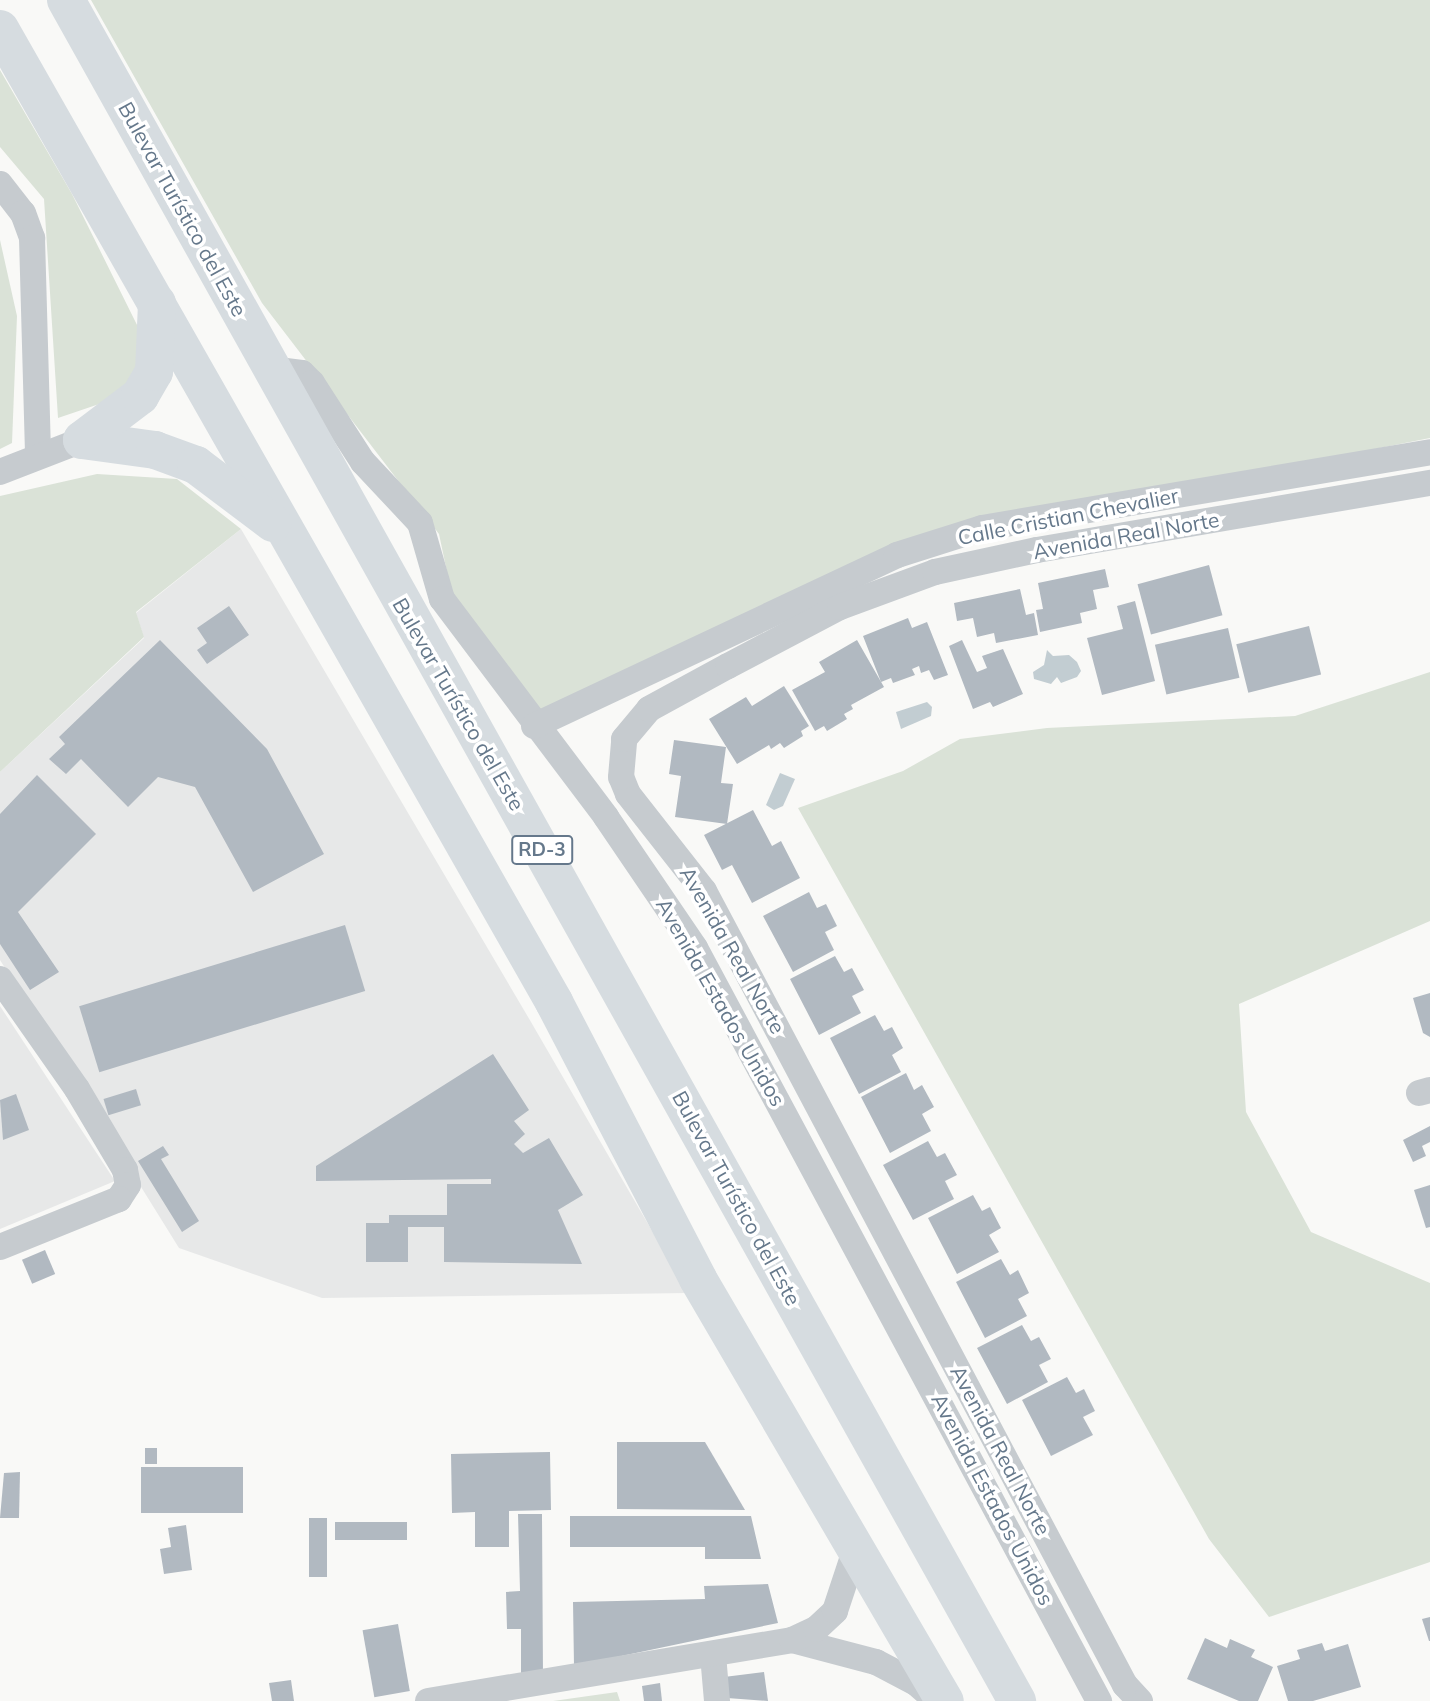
<!DOCTYPE html>
<meta charset="utf-8">
<style>
body{margin:0}
#map{position:relative;width:1430px;height:1701px;overflow:hidden;background:#f9f9f7;font-family:Mulish,sans-serif}
div>[style]{position:absolute}
.built>*{inset:0;background:#e7e8e8}
.green>*{inset:0;background:#dae2d7}
.water>*{inset:0;background:#c2cdd2}
.building>*{inset:0;background:#b1b9c1;transform-origin:0 0}
.minor>*{height:26px;margin:-13px;padding:0 13px;transform-origin:13px;border-radius:13px;background:#c6cbcf}
.highway>*{height:38px;margin:-19px;padding:0 19px;transform-origin:19px;border-radius:19px;background:#d6dce0}
span{translate:-50% -50%;white-space:nowrap;text-align:center;line-height:1.15;-webkit-text-stroke:7px #fff;paint-order:stroke}
.shield-label span{padding:2px 5px;background:#fff;border:2px solid;border-radius:5px;-webkit-text-stroke-width:0}
.shield-label{font-size:19px;color:#65788b;font-weight:700}
.street-label{font-size:21px;color:#65788b}
</style>
<div id="map">
<div class="built">
<div style="clip-path:polygon(241px 529px,531px 1022px,688px 1293px,322px 1298px,179px 1248px,0 960px,0 772px,144px 638px,136px 613px)"></div>
<div style="clip-path:polygon(0 1006px,115px 1181px,0 1229px)"></div>
</div>
<div class="green">
<div style="clip-path:polygon(91px 0,1430px 0,1430px 438px,900px 543px,535px 713px,451px 591px,439px 534px,262px 303px)"></div>
<div style="clip-path:polygon(0 70px,72px 194px,141px 333px,142px 370px,111px 400px,58px 418px,44px 199px,0 147px)"></div>
<div style="clip-path:polygon(0 240px,17px 316px,12px 443px,0 449px)"></div>
<div style="clip-path:polygon(97px 474px,177px 479px,241px 529px,136px 612px,144px 637px,0 772px,0 496px)"></div>
<div style="clip-path:polygon(1430px 672px,1430px 921px,1239px 1004px,1246px 1112px,1311px 1232px,1430px 1283px,1430px 1562px,1269px 1617px,1209px 1539px,798px 808px,903px 771px,960px 739px,1047px 728px,1295px 716px)"></div>
<div style="clip-path:polygon(617px 1692px,620px 1701px,553px 1701px)"></div>
</div>
<div class="water">
<div style="clip-path:polygon(1047px 650px,1053px 656px,1069px 655px,1077px 662px,1081px 671px,1077px 677px,1061px 683px,1057px 677px,1051px 684px,1034px 679px,1033px 672px,1044px 665px)"></div>
<div style="clip-path:polygon(927px 702px,932px 707px,931px 716px,901px 729px,896px 712px)"></div>
<div style="clip-path:polygon(780px 773px,795px 779px,783px 806px,774px 810px,766px 805px)"></div>
</div>
<div class="building">
<div style="left:1209px;top:565px;width:52px;height:74px;rotate:75deg"></div>
<div style="clip-path:polygon(1105px 569px,1109px 587px,1093px 590px,1097px 609px,1080px 613px,1082px 623px,1040px 632px,1036px 610px,1043px 609px,1038px 583px)"></div>
<div style="clip-path:polygon(1020px 589px,1026px 615px,1034px 613px,1038px 635px,996px 643px,994px 633px,977px 637px,973px 618px,957px 621px,954px 603px)"></div>
<div style="clip-path:polygon(1135px 601px,1155px 681px,1102px 695px,1087px 638px,1123px 629px,1117px 606px)"></div>
<div style="clip-path:polygon(229px 606px,249px 635px,207px 664px,197px 650px,207px 643px,197px 628px)"></div>
<div style="clip-path:polygon(908px 618px,912px 628px,927px 622px,948px 675px,934px 680px,929px 670px,921px 673px,919px 666px,912px 669px,915px 675px,893px 683px,891px 678px,881px 682px,863px 636px)"></div>
<div style="left:1309px;top:626px;width:50px;height:75px;rotate:76deg"></div>
<div style="left:1228px;top:628px;width:51px;height:75px;rotate:77deg"></div>
<div style="clip-path:polygon(160px 640px,267px 749px,324px 854px,253px 892px,195px 787px,158px 777px,128px 807px,81px 759px,66px 774px,49px 759px,65px 744px,59px 737px)"></div>
<div style="clip-path:polygon(857px 640px,884px 687px,851px 705px,853px 709px,844px 714px,847px 719px,827px 731px,824px 726px,815px 731px,792px 690px,825px 672px,819px 662px)"></div>
<div style="clip-path:polygon(962px 640px,977px 672px,987px 668px,982px 656px,1003px 649px,1023px 694px,993px 707px,990px 702px,973px 709px,949px 646px)"></div>
<div style="clip-path:polygon(784px 686px,809px 726px,801px 731px,803px 736px,784px 748px,780px 743px,771px 749px,769px 745px,737px 764px,709px 719px,746px 697px,752px 706px)"></div>
<div style="clip-path:polygon(674px 740px,726px 747px,721px 783px,733px 784px,727px 824px,675px 817px,681px 776px,669px 774px)"></div>
<div style="clip-path:polygon(37px 775px,96px 834px,18px 912px,59px 972px,30px 990px,0 944px,0 814px)"></div>
<div style="clip-path:polygon(753px 810px,772px 846px,781px 841px,800px 878px,752px 903px,732px 865px,722px 870px,704px 835px)"></div>
<div style="clip-path:polygon(809px 892px,817px 908px,826px 904px,837px 926px,825px 932px,834px 950px,793px 972px,763px 916px)"></div>
<div style="left:345px;top:925px;width:69px;height:278px;rotate:73deg"></div>
<div style="clip-path:polygon(835px 956px,844px 972px,852px 968px,864px 990px,852px 996px,861px 1013px,819px 1035px,790px 979px)"></div>
<div style="clip-path:polygon(1430px 993px,1430px 1037px,1423px 1033px,1413px 998px)"></div>
<div style="clip-path:polygon(875px 1015px,884px 1031px,892px 1027px,903px 1048px,892px 1055px,901px 1072px,859px 1094px,830px 1038px)"></div>
<div style="clip-path:polygon(493px 1054px,529px 1110px,514px 1121px,525px 1134px,514px 1144px,523px 1153px,549px 1138px,583px 1195px,558px 1210px,582px 1264px,444px 1262px,444px 1227px,408px 1227px,408px 1262px,366px 1262px,366px 1223px,389px 1223px,389px 1215px,447px 1215px,447px 1184px,491px 1184px,491px 1179px,316px 1181px,316px 1166px)"></div>
<div style="clip-path:polygon(906px 1073px,914px 1090px,922px 1085px,934px 1107px,922px 1114px,931px 1131px,890px 1153px,861px 1097px)"></div>
<div style="left:136px;top:1089px;width:17px;height:34px;rotate:73deg"></div>
<div style="clip-path:polygon(16px 1094px,29px 1130px,3px 1140px,0 1100px)"></div>
<div style="clip-path:polygon(1430px 1126px,1430px 1142px,1422px 1146px,1426px 1156px,1413px 1162px,1403px 1140px)"></div>
<div style="clip-path:polygon(928px 1141px,937px 1157px,945px 1153px,957px 1175px,945px 1181px,954px 1199px,913px 1220px,883px 1165px)"></div>
<div style="clip-path:polygon(163px 1146px,169px 1155px,161px 1159px,199px 1221px,182px 1232px,138px 1161px)"></div>
<div style="clip-path:polygon(1430px 1185px,1430px 1227px,1426px 1228px,1414px 1190px)"></div>
<div style="clip-path:polygon(973px 1195px,982px 1211px,990px 1207px,1001px 1228px,989px 1235px,999px 1252px,957px 1274px,928px 1218px)"></div>
<div style="left:45px;top:1250px;width:26px;height:25px;rotate:67deg"></div>
<div style="clip-path:polygon(1001px 1259px,1010px 1275px,1018px 1270px,1029px 1293px,1018px 1299px,1027px 1316px,985px 1338px,956px 1282px)"></div>
<div style="clip-path:polygon(1022px 1325px,1031px 1341px,1039px 1337px,1051px 1359px,1039px 1365px,1048px 1382px,1007px 1404px,977px 1348px)"></div>
<div style="clip-path:polygon(1067px 1377px,1076px 1393px,1084px 1389px,1095px 1411px,1083px 1417px,1093px 1435px,1051px 1456px,1022px 1400px)"></div>
<div style="clip-path:polygon(617px 1442px,705px 1442px,745px 1510px,617px 1509px)"></div>
<div style="left:145px;top:1448px;width:12px;height:16px"></div>
<div style="clip-path:polygon(550px 1452px,551px 1510px,509px 1511px,509px 1547px,475px 1547px,475px 1512px,452px 1513px,451px 1454px)"></div>
<div style="left:243px;top:1467px;width:46px;height:102px;rotate:90deg"></div>
<div style="clip-path:polygon(20px 1472px,19px 1518px,0 1518px,4px 1473px)"></div>
<div style="clip-path:polygon(518px 1514px,542px 1514px,543px 1676px,521px 1676px,521px 1629px,507px 1629px,506px 1592px,520px 1591px)"></div>
<div style="clip-path:polygon(570px 1516px,751px 1516px,761px 1559px,705px 1559px,705px 1547px,570px 1547px)"></div>
<div style="left:327px;top:1518px;width:59px;height:18px;rotate:90deg"></div>
<div style="left:335px;top:1522px;width:72px;height:18px"></div>
<div style="clip-path:polygon(186px 1525px,192px 1570px,164px 1574px,160px 1549px,171px 1547px,168px 1528px)"></div>
<div style="clip-path:polygon(768px 1584px,778px 1623px,574px 1666px,573px 1602px,705px 1599px,704px 1586px)"></div>
<div style="clip-path:polygon(1430px 1617px,1430px 1641px,1429px 1641px,1422px 1619px)"></div>
<div style="left:398px;top:1624px;width:68px;height:36px;rotate:80deg"></div>
<div style="clip-path:polygon(1205px 1638px,1227px 1648px,1230px 1639px,1255px 1650px,1251px 1657px,1273px 1667px,1258px 1701px,1239px 1701px,1187px 1679px)"></div>
<div style="clip-path:polygon(1322px 1643px,1325px 1651px,1348px 1644px,1361px 1687px,1313px 1701px,1288px 1701px,1277px 1666px,1300px 1659px,1297px 1650px)"></div>
<div style="clip-path:polygon(764px 1672px,768px 1701px,727px 1698px,724px 1677px)"></div>
<div style="clip-path:polygon(291px 1680px,294px 1701px,272px 1701px,269px 1683px)"></div>
<div style="clip-path:polygon(660px 1683px,662px 1701px,644px 1701px,642px 1686px)"></div>
</div>
<div class="minor">
<div style="left:0;top:184px;width:37px;rotate:52deg"></div>
<div style="left:23px;top:213px;width:27px;rotate:70deg"></div>
<div style="left:32px;top:238px;width:218px;rotate:88.4deg"></div>
<div style="left:270px;top:369px;width:32px;rotate:7deg"></div>
<div style="left:302px;top:373px;width:14px;rotate:45deg"></div>
<div style="left:312px;top:383px;width:94px;rotate:57.2deg"></div>
<div style="left:363px;top:462px;width:83px;rotate:46.9deg"></div>
<div style="left:420px;top:523px;width:79px;rotate:73.9deg"></div>
<div style="left:442px;top:599px;width:273px;rotate:53deg"></div>
<div style="left:606px;top:817px;width:158px;rotate:55.8deg"></div>
<div style="left:695px;top:948px;width:855px;rotate:61.79deg"></div>
<div style="left:0;top:472px;width:88px;rotate:-21.3deg"></div>
<div style="left:534px;top:726px;width:401px;rotate:-25.2deg"></div>
<div style="left:897px;top:555px;width:89px;rotate:-17.6deg"></div>
<div style="left:982px;top:528px;width:454px;rotate:-9.6deg"></div>
<div style="left:0;top:979px;width:134px;rotate:55deg"></div>
<div style="left:77px;top:1089px;width:94px;rotate:59.3deg"></div>
<div style="left:125px;top:1170px;width:15px;rotate:79deg"></div>
<div style="left:128px;top:1185px;width:17px;rotate:123deg"></div>
<div style="left:119px;top:1199px;width:128px;rotate:158deg"></div>
<div style="left:1419px;top:1093px;width:11px;rotate:-15deg"></div>
<div style="left:792px;top:1640px;width:87px;rotate:14.7deg"></div>
<div style="left:876px;top:1662px;width:45px;rotate:27.7deg"></div>
<div style="left:916px;top:1683px;width:28px;rotate:41deg"></div>
<div style="left:713px;top:1655px;width:46px;rotate:85deg"></div>
<div style="left:428px;top:1701px;width:369px;rotate:-9.5deg"></div>
<div style="left:792px;top:1640px;width:26px;rotate:-25deg"></div>
<div style="left:816px;top:1629px;width:26px;rotate:-43deg"></div>
<div style="left:835px;top:1611px;width:63px;rotate:-71.6deg"></div>
<div style="left:1140px;top:1701px;width:22px;rotate:-133deg"></div>
<div style="left:1125px;top:1685px;width:899px;rotate:-117.93deg"></div>
<div style="left:704px;top:891px;width:123px;rotate:-128.1deg"></div>
<div style="left:628px;top:794px;width:18px;rotate:-112deg"></div>
<div style="left:621px;top:777px;width:38px;rotate:-85deg"></div>
<div style="left:624px;top:739px;width:39px;rotate:-50deg"></div>
<div style="left:649px;top:709px;width:90px;rotate:-28.6deg"></div>
<div style="left:728px;top:666px;width:127px;rotate:-27.8deg"></div>
<div style="left:840px;top:607px;width:101px;rotate:-20.2deg"></div>
<div style="left:935px;top:572px;width:104px;rotate:-12.2deg"></div>
<div style="left:1037px;top:550px;width:399px;rotate:-9.7deg"></div>
</div>
<div class="highway">
<div style="left:66px;top:0;width:1949px;rotate:60.79deg"></div>
<div style="left:0;top:29px;width:1120px;rotate:60.34deg"></div>
<div style="left:554px;top:1002px;width:312px;rotate:62.5deg"></div>
<div style="left:698px;top:1279px;width:489px;rotate:59.7deg"></div>
<div style="left:82px;top:440px;width:74px;rotate:7.8deg"></div>
<div style="left:155px;top:450px;width:44px;rotate:20.1deg"></div>
<div style="left:196px;top:465px;width:96px;rotate:37deg"></div>
<div style="left:82px;top:440px;width:73px;rotate:-37.2deg"></div>
<div style="left:140px;top:396px;width:28px;rotate:-60deg"></div>
<div style="left:154px;top:372px;width:69px;rotate:-87.5deg"></div>
</div>
<div class="shield-label">
<span style="left:542px;top:850px">RD-3</span>
</div>
<div class="street-label">
<span style="left:183px;top:209px;rotate:61deg">Bulevar Turístico del Este</span>
<span style="left:1068px;top:516px;rotate:-11deg">Calle Cristian Chevalier</span>
<span style="left:1126px;top:535px;rotate:-10deg">Avenida Real Norte</span>
<span style="left:459px;top:704px;rotate:60deg">Bulevar Turístico del Este</span>
<span style="left:733px;top:950px;rotate:60deg">Avenida Real Norte</span>
<span style="left:721px;top:1002px;rotate:60deg">Avenida Estados Unidos</span>
<span style="left:737px;top:1198px;rotate:61deg">Bulevar Turístico del Este</span>
<span style="left:1001px;top:1450px;rotate:62deg">Avenida Real Norte</span>
<span style="left:993px;top:1499px;rotate:62deg">Avenida Estados Unidos</span>
</div>
</div>
